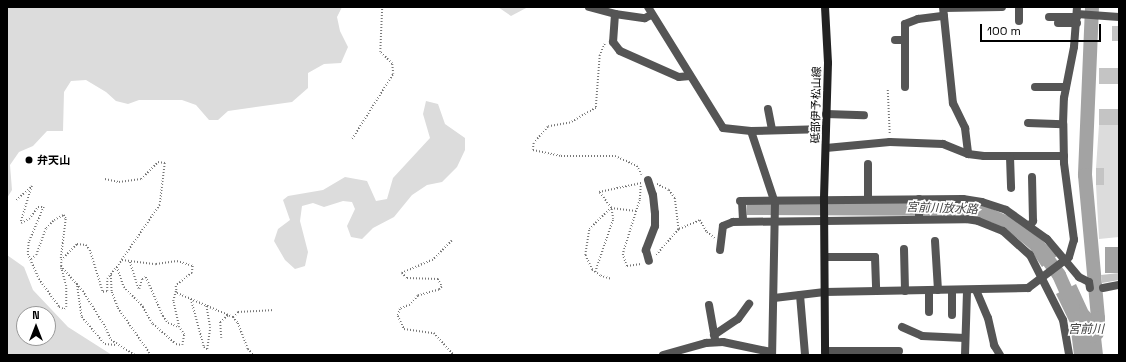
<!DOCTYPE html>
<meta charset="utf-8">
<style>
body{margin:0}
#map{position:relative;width:1126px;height:362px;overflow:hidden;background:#fff;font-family:"Space Grotesk","Noto Sans JP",sans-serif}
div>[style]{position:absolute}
.green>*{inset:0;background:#dcdcdc}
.water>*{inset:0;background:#a3a3a3;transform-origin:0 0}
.river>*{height:14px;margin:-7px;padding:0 7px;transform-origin:7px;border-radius:7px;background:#a3a3a3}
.building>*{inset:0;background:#c4c4c4;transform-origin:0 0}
.path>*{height:1.5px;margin-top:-0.75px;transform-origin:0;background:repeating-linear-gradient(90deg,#777 0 1px,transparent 0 3px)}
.street>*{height:8px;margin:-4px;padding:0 4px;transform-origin:4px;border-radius:4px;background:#555}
.secondary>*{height:8px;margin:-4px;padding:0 4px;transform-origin:4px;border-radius:4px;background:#222}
.dots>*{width:11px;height:11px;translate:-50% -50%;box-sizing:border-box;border:2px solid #fff;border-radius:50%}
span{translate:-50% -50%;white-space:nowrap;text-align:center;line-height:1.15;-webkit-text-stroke:3.5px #fff;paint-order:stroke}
.street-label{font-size:11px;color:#000}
.poi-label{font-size:11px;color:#000;font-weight:700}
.left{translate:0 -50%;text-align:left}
.water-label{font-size:12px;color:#444;font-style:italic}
.frame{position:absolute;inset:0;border:8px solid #000;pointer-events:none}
.north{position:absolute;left:16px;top:306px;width:40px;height:40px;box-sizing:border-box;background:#fff;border:1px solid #999;border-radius:50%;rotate:0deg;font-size:11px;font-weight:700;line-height:16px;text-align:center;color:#000}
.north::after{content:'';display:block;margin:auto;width:14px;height:18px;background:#000;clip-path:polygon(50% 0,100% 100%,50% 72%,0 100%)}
.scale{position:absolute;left:980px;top:24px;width:121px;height:18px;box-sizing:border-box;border:2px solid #000;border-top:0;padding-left:5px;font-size:12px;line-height:14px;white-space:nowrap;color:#000;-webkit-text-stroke:3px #fff;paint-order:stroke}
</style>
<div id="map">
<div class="green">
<div style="clip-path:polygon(7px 7px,342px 7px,337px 17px,340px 31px,348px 47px,341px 63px,324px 64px,308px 73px,308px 88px,292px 102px,228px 111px,218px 120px,209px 120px,196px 105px,182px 100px,139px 100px,128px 104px,116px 101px,106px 92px,86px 80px,71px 81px,64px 92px,63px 131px,47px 131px,33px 146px,19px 152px,10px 165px,12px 190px,7px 198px)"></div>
<div style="clip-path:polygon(498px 7px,528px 7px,511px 16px)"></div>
<div style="clip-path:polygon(426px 101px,438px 104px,445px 124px,465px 138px,465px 150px,457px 167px,442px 182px,427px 185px,412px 195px,394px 217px,373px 228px,362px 239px,351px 237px,347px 226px,355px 209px,352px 202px,343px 201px,324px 207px,313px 203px,302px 206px,300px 221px,308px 252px,305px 266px,295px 269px,285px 260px,274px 241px,278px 229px,290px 220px,283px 200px,288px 196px,323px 190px,345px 177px,367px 181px,376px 201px,387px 199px,393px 178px,430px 138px,423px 114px)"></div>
<div style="clip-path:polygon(1099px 125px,1119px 125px,1119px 237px,1099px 239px,1096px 185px,1104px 184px,1104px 168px,1096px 168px)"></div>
<div style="clip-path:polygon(evenodd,7px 255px,24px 267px,33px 290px,68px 327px,112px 355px,7px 355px,7px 255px,24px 314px,48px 314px,48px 338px,24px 338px,24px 314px)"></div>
</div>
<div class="water">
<div style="clip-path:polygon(958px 202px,985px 206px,1011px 217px,1042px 240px,1057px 256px,1042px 267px,1030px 249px,1012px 234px,993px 223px,969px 216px,747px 215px,747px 204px)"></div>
<div style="left:1119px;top:247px;width:26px;height:14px;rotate:90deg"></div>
<div style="clip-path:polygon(1076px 284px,1088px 310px,1096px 319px,1099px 319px,1103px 355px,1074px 355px,1070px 323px,1056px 294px)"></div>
</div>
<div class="river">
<div style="left:1092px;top:7px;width:168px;rotate:92.4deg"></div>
<div style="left:1085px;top:175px;width:144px;rotate:84.8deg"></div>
<div style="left:1098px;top:318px;width:15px;rotate:94deg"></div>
<div style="left:1097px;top:333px;width:5px;rotate:143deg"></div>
<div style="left:1038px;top:246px;width:36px;rotate:54deg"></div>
<div style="left:1059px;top:275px;width:34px;rotate:66deg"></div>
</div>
<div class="building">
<div style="left:1112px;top:26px;width:7px;height:15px"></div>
<div style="left:1099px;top:68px;width:20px;height:16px"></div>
<div style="left:1099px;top:109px;width:20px;height:16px"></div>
<div style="left:1096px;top:168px;width:8px;height:17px"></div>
<div style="clip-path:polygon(1119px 273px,1119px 280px,1102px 283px,1101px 275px)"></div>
</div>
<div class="path">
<div style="left:605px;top:44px;width:12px;rotate:114deg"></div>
<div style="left:600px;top:55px;width:53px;rotate:94.3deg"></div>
<div style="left:596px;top:108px;width:30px;rotate:150deg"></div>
<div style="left:570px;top:123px;width:22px;rotate:170deg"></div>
<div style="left:548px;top:127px;width:21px;rotate:131deg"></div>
<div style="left:534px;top:143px;width:7px;rotate:98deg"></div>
<div style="left:533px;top:150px;width:29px;rotate:12deg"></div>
<div style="left:561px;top:156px;width:54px"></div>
<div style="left:615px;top:156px;width:24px;rotate:24deg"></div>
<div style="left:637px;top:166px;width:10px;rotate:61deg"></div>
<div style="left:888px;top:90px;width:44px;rotate:87.4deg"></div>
<div style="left:352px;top:139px;width:77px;rotate:-57.8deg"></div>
<div style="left:393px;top:74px;width:10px;rotate:-96deg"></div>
<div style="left:392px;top:64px;width:17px;rotate:-135deg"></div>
<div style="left:380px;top:52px;width:45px;rotate:-87.5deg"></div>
<div style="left:105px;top:179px;width:14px;rotate:12deg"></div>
<div style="left:119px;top:182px;width:22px;rotate:-8deg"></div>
<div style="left:141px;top:179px;width:24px;rotate:-45deg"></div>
<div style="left:158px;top:162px;width:7px;rotate:8deg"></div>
<div style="left:165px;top:163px;width:42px;rotate:96.8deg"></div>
<div style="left:160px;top:205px;width:67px;rotate:124.6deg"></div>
<div style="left:122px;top:260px;width:34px;rotate:7deg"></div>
<div style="left:156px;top:264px;width:21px;rotate:-8deg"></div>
<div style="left:177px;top:261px;width:17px;rotate:17deg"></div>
<div style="left:193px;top:266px;width:7px;rotate:98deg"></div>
<div style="left:192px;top:273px;width:21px;rotate:141deg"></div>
<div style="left:176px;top:286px;width:7px;rotate:82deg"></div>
<div style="left:177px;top:293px;width:61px;rotate:23.2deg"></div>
<div style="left:233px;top:317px;width:8px;rotate:50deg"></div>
<div style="left:238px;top:323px;width:28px;rotate:69deg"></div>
<div style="left:248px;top:349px;width:8px;rotate:45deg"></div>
<div style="left:657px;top:184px;width:13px;rotate:27deg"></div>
<div style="left:669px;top:190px;width:10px;rotate:53deg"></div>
<div style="left:675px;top:198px;width:31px;rotate:83deg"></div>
<div style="left:641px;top:186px;width:14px;rotate:94deg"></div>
<div style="left:640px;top:200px;width:57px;rotate:107.5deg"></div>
<div style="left:623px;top:254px;width:13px;rotate:72deg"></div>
<div style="left:627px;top:266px;width:14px;rotate:-8deg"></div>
<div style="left:16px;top:200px;width:21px;rotate:-41deg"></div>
<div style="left:32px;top:186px;width:39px;rotate:107deg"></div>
<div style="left:21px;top:223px;width:9px;rotate:-27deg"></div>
<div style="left:29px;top:219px;width:15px;rotate:-53deg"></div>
<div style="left:38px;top:207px;width:6px"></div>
<div style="left:44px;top:207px;width:38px;rotate:113deg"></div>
<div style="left:29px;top:242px;width:12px;rotate:95deg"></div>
<div style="left:28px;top:254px;width:27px;rotate:66deg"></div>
<div style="left:39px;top:279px;width:34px;rotate:54deg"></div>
<div style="left:59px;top:307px;width:5px;rotate:22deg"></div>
<div style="left:64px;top:309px;width:3px;rotate:-45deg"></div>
<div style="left:66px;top:307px;width:21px;rotate:-90deg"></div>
<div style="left:66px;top:286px;width:18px;rotate:-106deg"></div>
<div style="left:61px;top:269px;width:9px;rotate:-90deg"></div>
<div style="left:61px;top:260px;width:23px;rotate:-45deg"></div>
<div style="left:77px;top:244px;width:9px;rotate:6deg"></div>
<div style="left:86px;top:245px;width:6px;rotate:51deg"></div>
<div style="left:90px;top:250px;width:44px;rotate:72.8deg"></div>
<div style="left:103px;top:292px;width:4px;rotate:-14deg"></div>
<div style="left:107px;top:291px;width:12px;rotate:-90deg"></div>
<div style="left:107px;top:279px;width:24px;rotate:-52deg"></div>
<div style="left:452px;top:241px;width:27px;rotate:135deg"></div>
<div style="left:433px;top:260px;width:34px;rotate:157deg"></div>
<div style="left:402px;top:273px;width:7px;rotate:45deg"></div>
<div style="left:407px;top:278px;width:31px;rotate:2deg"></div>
<div style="left:438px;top:279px;width:9px;rotate:63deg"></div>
<div style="left:442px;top:287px;width:4px;rotate:135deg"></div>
<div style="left:439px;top:290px;width:22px;rotate:164deg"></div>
<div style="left:418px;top:296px;width:12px;rotate:132deg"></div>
<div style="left:410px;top:305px;width:11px;rotate:158deg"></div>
<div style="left:400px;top:309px;width:7px;rotate:106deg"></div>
<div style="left:398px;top:316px;width:14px;rotate:65deg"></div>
<div style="left:404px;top:329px;width:30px;rotate:8deg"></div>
<div style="left:434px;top:333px;width:30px;rotate:48deg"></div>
<div style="left:656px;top:255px;width:35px;rotate:-49deg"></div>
<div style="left:679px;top:229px;width:23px;rotate:-23deg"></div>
<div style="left:700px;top:220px;width:14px;rotate:60deg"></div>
<div style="left:707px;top:232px;width:10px;rotate:37deg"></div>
<div style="left:31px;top:259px;width:6px;rotate:-39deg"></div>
<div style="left:36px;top:255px;width:29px;rotate:-70deg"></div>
<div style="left:46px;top:228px;width:11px;rotate:-45deg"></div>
<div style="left:54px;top:220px;width:11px;rotate:-27deg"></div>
<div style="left:64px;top:215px;width:4px;rotate:63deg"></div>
<div style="left:66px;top:219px;width:40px;rotate:97.1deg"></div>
<div style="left:130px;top:262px;width:28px;rotate:72deg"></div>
<div style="left:139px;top:289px;width:10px;rotate:-73deg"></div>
<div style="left:142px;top:279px;width:4px;rotate:-27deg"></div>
<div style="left:146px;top:277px;width:43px;rotate:66.4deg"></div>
<div style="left:163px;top:316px;width:9px;rotate:54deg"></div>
<div style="left:168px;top:323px;width:12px;rotate:20deg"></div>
<div style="left:61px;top:266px;width:33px;rotate:49deg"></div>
<div style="left:83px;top:291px;width:39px;rotate:58deg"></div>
<div style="left:104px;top:324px;width:17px;rotate:66deg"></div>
<div style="left:111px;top:340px;width:28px;rotate:32deg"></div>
<div style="left:117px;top:267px;width:21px;rotate:71deg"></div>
<div style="left:124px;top:287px;width:28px;rotate:46deg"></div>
<div style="left:143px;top:307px;width:20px;rotate:60deg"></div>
<div style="left:153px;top:324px;width:30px;rotate:41deg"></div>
<div style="left:176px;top:344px;width:6px;rotate:9deg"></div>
<div style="left:182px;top:345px;width:10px;rotate:-79deg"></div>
<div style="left:184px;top:335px;width:9px;rotate:-122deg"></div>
<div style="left:179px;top:327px;width:27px;rotate:-103deg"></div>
<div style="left:173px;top:301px;width:11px;rotate:-75deg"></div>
<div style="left:595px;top:272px;width:56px;rotate:-71.2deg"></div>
<div style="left:613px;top:219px;width:11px;rotate:-100deg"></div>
<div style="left:611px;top:208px;width:25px;rotate:7deg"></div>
<div style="left:111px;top:275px;width:17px;rotate:87deg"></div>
<div style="left:112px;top:292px;width:17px;rotate:69deg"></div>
<div style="left:118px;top:308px;width:57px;rotate:54.9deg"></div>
<div style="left:610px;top:279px;width:10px;rotate:-163deg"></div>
<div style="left:600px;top:276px;width:10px;rotate:-143deg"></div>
<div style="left:592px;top:270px;width:17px;rotate:-115deg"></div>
<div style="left:585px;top:255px;width:26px;rotate:-81deg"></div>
<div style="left:589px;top:229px;width:30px;rotate:-44deg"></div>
<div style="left:611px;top:208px;width:20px;rotate:-127deg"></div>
<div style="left:599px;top:192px;width:43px;rotate:-12.1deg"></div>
<div style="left:77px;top:283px;width:34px;rotate:82deg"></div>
<div style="left:82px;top:317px;width:35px;rotate:50deg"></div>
<div style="left:105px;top:344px;width:11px;rotate:5deg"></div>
<div style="left:191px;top:299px;width:50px;rotate:74.8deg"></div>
<div style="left:204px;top:347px;width:4px;rotate:34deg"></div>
<div style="left:207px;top:349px;width:21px;rotate:-82deg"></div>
<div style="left:210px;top:328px;width:23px;rotate:-100deg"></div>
<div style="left:233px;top:317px;width:7px;rotate:-45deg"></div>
<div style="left:238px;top:312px;width:36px;rotate:-3deg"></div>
<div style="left:221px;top:338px;width:16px;rotate:-94deg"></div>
<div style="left:220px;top:322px;width:11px;rotate:-41deg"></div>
</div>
<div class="street">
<div style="left:589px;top:7px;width:27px;rotate:15deg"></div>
<div style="left:615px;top:14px;width:30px;rotate:8deg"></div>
<div style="left:645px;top:18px;width:7px;rotate:-27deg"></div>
<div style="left:648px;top:7px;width:142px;rotate:58.2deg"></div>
<div style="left:723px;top:128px;width:28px;rotate:6deg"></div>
<div style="left:751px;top:131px;width:75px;rotate:-1.5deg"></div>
<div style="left:943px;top:7px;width:97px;rotate:84.1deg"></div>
<div style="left:953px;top:103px;width:28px;rotate:64deg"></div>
<div style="left:965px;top:128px;width:26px;rotate:83deg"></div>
<div style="left:1019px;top:7px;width:14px;rotate:90deg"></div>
<div style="left:944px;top:8px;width:58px;rotate:-1deg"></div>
<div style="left:615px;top:14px;width:28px;rotate:94deg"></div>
<div style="left:613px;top:42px;width:11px;rotate:52deg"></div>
<div style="left:620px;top:51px;width:64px;rotate:23.8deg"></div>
<div style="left:679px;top:77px;width:11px;rotate:-5deg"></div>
<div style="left:1077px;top:14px;width:42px;rotate:4.1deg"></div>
<div style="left:1049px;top:17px;width:28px"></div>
<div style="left:1058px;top:23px;width:19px"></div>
<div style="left:895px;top:40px;width:10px"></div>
<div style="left:905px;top:87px;width:63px;rotate:-90deg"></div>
<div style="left:905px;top:24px;width:14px;rotate:-21deg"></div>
<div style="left:918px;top:19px;width:26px;rotate:-7deg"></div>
<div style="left:1035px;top:87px;width:31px"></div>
<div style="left:768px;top:109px;width:21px;rotate:79deg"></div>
<div style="left:826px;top:114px;width:38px;rotate:2deg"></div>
<div style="left:1028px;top:123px;width:35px;rotate:2deg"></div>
<div style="left:751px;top:131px;width:76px;rotate:71.6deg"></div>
<div style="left:775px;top:203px;width:152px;rotate:91.1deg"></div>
<div style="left:826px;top:148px;width:64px;rotate:-5.4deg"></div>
<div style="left:890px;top:142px;width:53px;rotate:2.2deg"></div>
<div style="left:943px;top:144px;width:27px;rotate:22deg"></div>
<div style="left:968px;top:154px;width:16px;rotate:7deg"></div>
<div style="left:984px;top:156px;width:80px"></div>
<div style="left:1010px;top:157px;width:31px;rotate:88deg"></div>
<div style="left:868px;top:164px;width:35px;rotate:90deg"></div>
<div style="left:648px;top:180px;width:16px;rotate:72deg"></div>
<div style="left:653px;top:195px;width:18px;rotate:84deg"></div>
<div style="left:655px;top:213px;width:13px;rotate:90deg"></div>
<div style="left:655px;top:226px;width:26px;rotate:111deg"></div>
<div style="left:646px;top:250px;width:11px;rotate:75deg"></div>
<div style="left:919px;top:199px;width:20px;rotate:90deg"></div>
<div style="left:740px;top:201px;width:223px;rotate:-0.5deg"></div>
<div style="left:963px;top:199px;width:19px;rotate:9deg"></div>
<div style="left:982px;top:202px;width:25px;rotate:18deg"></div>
<div style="left:1006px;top:210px;width:50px;rotate:35.3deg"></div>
<div style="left:1047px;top:239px;width:50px;rotate:49.9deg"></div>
<div style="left:1079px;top:277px;width:11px;rotate:27deg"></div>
<div style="left:1089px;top:282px;width:6px;rotate:81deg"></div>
<div style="left:742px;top:201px;width:20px;rotate:87deg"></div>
<div style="left:1030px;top:226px;width:6px;rotate:-59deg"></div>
<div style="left:1033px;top:221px;width:44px;rotate:-91.3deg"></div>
<div style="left:935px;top:241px;width:49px;rotate:86.5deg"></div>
<div style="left:904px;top:249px;width:42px;rotate:88.6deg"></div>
<div style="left:720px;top:250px;width:24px;rotate:-83deg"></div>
<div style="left:723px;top:226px;width:11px;rotate:-22deg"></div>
<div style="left:733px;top:222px;width:233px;rotate:-0.7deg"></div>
<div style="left:966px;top:219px;width:12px;rotate:9deg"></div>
<div style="left:978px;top:221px;width:27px;rotate:22deg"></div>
<div style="left:1003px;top:231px;width:36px;rotate:42deg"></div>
<div style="left:1030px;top:255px;width:73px;rotate:63.1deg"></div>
<div style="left:1063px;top:320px;width:36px;rotate:80deg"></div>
<div style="left:825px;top:257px;width:50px"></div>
<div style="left:875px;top:257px;width:34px;rotate:88deg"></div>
<div style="left:1103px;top:288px;width:16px;rotate:-11deg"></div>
<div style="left:952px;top:290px;width:25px;rotate:90deg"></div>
<div style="left:976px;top:290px;width:30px;rotate:67deg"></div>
<div style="left:988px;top:318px;width:28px;rotate:77deg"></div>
<div style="left:994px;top:345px;width:12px;rotate:59deg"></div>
<div style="left:800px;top:295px;width:60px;rotate:85.2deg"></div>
<div style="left:774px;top:298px;width:51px;rotate:-6.7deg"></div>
<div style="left:825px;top:292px;width:203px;rotate:-1.1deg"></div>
<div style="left:1028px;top:288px;width:51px;rotate:-37.1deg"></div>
<div style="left:1069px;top:257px;width:18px;rotate:-74deg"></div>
<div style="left:1074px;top:240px;width:78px;rotate:-97.4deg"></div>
<div style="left:1064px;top:163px;width:39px;rotate:-91deg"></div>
<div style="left:1063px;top:124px;width:26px;rotate:-88deg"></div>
<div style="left:1064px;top:98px;width:52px;rotate:-78.9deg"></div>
<div style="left:1074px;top:47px;width:40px;rotate:-85.7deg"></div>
<div style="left:709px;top:305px;width:36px;rotate:80deg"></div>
<div style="left:929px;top:312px;width:22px;rotate:-90deg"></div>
<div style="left:902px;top:327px;width:22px;rotate:24deg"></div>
<div style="left:922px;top:336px;width:43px;rotate:2.7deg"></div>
<div style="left:714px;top:335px;width:29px;rotate:-34deg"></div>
<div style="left:738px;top:319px;width:19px;rotate:-54deg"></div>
<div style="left:825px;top:351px;width:74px"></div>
<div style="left:663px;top:355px;width:45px;rotate:-15.6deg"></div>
<div style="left:706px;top:343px;width:17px;rotate:-3deg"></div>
<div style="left:723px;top:342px;width:49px;rotate:11.8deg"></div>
<div style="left:965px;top:355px;width:65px;rotate:-88.2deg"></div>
</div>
<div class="secondary">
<div style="left:825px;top:7px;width:56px;rotate:86.9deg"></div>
<div style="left:828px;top:63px;width:137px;rotate:91.7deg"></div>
<div style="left:824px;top:200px;width:155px;rotate:89.6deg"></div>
</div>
<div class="dots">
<div style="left:29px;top:160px;background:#000"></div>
</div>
<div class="street-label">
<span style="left:816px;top:105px;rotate:-89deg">砥部伊予松山線</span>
</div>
<div class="poi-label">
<span class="left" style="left:37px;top:160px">弁天山</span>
</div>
<div class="water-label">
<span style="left:942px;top:209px;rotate:2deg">宮前川放水路</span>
<span style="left:1086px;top:330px">宮前川</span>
</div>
<div class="frame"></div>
<div class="north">N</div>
<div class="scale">100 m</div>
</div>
